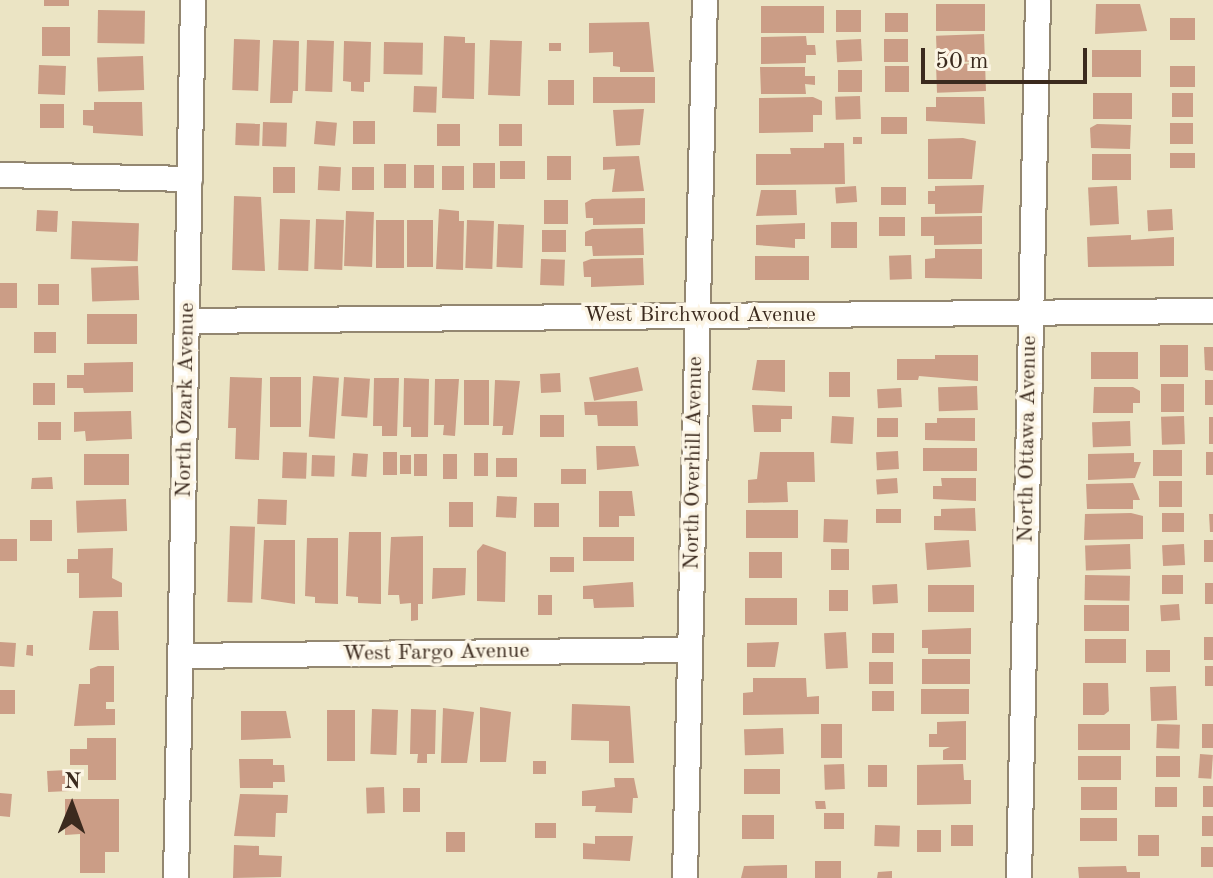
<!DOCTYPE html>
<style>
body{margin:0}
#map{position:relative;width:1213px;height:878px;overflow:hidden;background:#ebe4c4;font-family:"Old Standard TT",serif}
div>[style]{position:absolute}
.building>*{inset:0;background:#cb9d86;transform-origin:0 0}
.roads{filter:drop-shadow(2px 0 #938771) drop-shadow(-2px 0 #938771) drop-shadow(0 2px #938771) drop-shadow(0 -2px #938771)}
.minor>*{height:24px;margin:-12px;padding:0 12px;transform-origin:12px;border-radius:12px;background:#fff}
span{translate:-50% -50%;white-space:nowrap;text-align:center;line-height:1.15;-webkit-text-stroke:7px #fcf5e5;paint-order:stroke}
.street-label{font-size:22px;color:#3b2a1e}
.north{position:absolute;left:32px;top:766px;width:80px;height:80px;-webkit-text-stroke:6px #fcf5e5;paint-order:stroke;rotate:1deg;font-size:22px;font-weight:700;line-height:32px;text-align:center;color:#3b2a1e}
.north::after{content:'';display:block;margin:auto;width:28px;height:36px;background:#3b2a1e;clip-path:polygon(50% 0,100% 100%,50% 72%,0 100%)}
.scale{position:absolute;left:921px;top:48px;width:166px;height:36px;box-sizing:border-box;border:4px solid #3b2a1e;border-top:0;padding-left:10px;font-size:24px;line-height:28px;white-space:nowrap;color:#3b2a1e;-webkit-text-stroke:6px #fcf5e5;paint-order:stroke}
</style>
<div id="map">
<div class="building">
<div style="left:44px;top:0;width:25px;height:6px"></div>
<div style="left:936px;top:4px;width:49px;height:27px"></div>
<div style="clip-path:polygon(1096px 4px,1140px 4px,1147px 31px,1095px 34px)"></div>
<div style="left:824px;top:6px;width:27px;height:63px;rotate:90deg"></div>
<div style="left:98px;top:10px;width:47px;height:33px;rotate:1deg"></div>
<div style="left:836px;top:10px;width:25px;height:22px"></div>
<div style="left:908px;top:13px;width:19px;height:23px;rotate:90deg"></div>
<div style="left:1170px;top:18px;width:25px;height:22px"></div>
<div style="clip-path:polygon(649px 22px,654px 72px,620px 72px,620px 67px,613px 66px,613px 52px,589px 53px,589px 23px)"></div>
<div style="left:42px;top:27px;width:28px;height:29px"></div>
<div style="left:984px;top:34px;width:27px;height:48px;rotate:88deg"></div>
<div style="clip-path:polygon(444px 36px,465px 37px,465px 43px,475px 43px,474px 99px,442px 98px)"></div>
<div style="clip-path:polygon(806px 36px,807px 45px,815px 45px,816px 55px,806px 55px,806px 63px,761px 64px,761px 37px)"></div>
<div style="left:234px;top:39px;width:26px;height:51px;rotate:2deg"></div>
<div style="left:861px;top:39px;width:22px;height:25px;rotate:87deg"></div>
<div style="left:884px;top:39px;width:24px;height:23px"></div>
<div style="clip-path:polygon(273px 40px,299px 41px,298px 91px,293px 91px,292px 103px,270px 103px)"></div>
<div style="left:307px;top:40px;width:27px;height:51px;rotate:2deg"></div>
<div style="left:490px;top:40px;width:32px;height:55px;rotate:2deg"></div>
<div style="clip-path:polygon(344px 41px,371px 42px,370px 82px,364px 82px,364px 92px,351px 91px,351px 82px,343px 81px)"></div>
<div style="left:384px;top:42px;width:39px;height:32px;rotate:1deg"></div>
<div style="left:549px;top:43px;width:12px;height:8px"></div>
<div style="left:1092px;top:50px;width:49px;height:27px"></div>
<div style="left:143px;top:56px;width:34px;height:46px;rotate:88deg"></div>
<div style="left:985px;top:63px;width:28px;height:49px;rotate:88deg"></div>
<div style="left:39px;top:65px;width:27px;height:29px;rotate:2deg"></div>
<div style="left:885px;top:66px;width:24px;height:26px"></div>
<div style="left:1170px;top:66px;width:25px;height:21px"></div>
<div style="clip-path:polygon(760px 67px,805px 67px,805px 76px,815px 76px,815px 85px,805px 84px,806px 94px,761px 94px)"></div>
<div style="left:862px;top:70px;width:22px;height:24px;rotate:90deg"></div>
<div style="left:655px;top:77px;width:26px;height:62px;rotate:90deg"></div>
<div style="left:574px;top:80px;width:25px;height:26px;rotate:90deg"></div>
<div style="left:414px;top:86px;width:23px;height:26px;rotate:2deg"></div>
<div style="left:1093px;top:93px;width:39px;height:26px"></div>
<div style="left:1172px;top:93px;width:21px;height:24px"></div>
<div style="left:860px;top:96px;width:23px;height:25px;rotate:88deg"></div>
<div style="clip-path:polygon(813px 97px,822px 101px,822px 115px,813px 115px,813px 132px,759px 133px,759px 98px)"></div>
<div style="clip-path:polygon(936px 97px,984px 97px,985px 124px,926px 121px,926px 107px,936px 107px)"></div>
<div style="clip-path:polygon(94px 102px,142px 102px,143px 136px,93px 133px,93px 126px,83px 125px,83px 110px,94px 110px)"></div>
<div style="left:40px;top:104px;width:24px;height:24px"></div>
<div style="clip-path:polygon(644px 109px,640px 145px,616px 146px,613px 110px)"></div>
<div style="left:881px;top:117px;width:26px;height:17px"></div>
<div style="left:316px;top:121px;width:21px;height:23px;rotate:5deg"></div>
<div style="left:353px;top:121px;width:22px;height:23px"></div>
<div style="left:263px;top:122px;width:24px;height:24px;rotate:2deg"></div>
<div style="left:236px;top:123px;width:24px;height:22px;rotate:2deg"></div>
<div style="left:1193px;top:123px;width:21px;height:23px;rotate:90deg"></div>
<div style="left:437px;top:124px;width:23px;height:22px"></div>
<div style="left:499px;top:124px;width:23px;height:22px"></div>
<div style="clip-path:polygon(1097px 124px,1131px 125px,1130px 149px,1091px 148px,1090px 128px)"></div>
<div style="left:853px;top:137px;width:9px;height:7px"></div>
<div style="clip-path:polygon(963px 138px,976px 141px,972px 179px,928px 179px,928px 139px)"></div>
<div style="clip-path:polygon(824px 143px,844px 143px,845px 184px,756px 185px,756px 154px,791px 154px,790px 148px,824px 148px)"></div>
<div style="left:1195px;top:153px;width:15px;height:25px;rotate:90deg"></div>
<div style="left:1092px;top:154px;width:39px;height:26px"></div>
<div style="left:547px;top:156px;width:24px;height:24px"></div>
<div style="clip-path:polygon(639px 156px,644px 191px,612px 192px,615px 169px,603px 170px,603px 157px)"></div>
<div style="left:500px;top:161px;width:25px;height:18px"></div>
<div style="left:473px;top:163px;width:22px;height:25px"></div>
<div style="left:384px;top:164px;width:22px;height:24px"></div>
<div style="left:414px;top:165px;width:20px;height:23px"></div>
<div style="left:319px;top:166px;width:22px;height:24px;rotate:3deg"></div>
<div style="left:442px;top:166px;width:22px;height:24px"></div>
<div style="left:273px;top:167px;width:22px;height:26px"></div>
<div style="left:352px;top:167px;width:22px;height:23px"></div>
<div style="clip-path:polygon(984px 185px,982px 213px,935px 214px,935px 204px,928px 204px,928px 191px,935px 191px,935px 186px)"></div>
<div style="left:856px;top:186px;width:16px;height:21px;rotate:86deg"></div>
<div style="left:1117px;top:186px;width:38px;height:29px;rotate:87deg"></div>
<div style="left:881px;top:187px;width:25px;height:18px"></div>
<div style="clip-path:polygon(761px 190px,796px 190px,797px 215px,756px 216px)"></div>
<div style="clip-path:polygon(234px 196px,261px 197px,265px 271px,232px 270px)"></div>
<div style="clip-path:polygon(645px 198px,645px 224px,593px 225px,593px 218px,586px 218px,585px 203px,592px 199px)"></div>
<div style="left:544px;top:200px;width:24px;height:24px"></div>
<div style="clip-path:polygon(439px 209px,459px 211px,459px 221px,464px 221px,463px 270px,436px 269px)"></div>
<div style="left:1172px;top:209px;width:21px;height:25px;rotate:87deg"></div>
<div style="left:37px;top:210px;width:21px;height:21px;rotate:3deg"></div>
<div style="left:346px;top:211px;width:28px;height:55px;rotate:2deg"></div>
<div style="clip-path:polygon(982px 216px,982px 244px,934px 245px,934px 236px,921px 236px,921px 217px)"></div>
<div style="left:905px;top:217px;width:19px;height:26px;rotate:90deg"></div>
<div style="left:280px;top:219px;width:30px;height:51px;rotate:2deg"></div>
<div style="left:316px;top:219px;width:28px;height:50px;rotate:2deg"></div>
<div style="left:376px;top:220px;width:28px;height:48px"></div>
<div style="left:407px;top:220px;width:26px;height:47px"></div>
<div style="left:467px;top:220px;width:27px;height:48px;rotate:2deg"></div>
<div style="left:72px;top:221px;width:67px;height:38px;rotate:2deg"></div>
<div style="left:831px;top:222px;width:26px;height:26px"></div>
<div style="clip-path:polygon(805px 223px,805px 239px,795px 239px,795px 248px,756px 245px,756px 225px)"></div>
<div style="left:498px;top:224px;width:26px;height:43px;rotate:2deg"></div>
<div style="clip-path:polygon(643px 228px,644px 255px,593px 256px,592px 246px,585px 246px,585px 232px,592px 229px)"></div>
<div style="left:542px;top:230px;width:24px;height:22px"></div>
<div style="clip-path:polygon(1131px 235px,1131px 240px,1174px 237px,1174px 266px,1088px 267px,1087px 237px)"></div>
<div style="clip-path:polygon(935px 249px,982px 249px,982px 279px,925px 278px,925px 259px,935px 258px)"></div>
<div style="left:911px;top:255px;width:24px;height:22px;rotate:88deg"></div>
<div style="left:809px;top:256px;width:24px;height:54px;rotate:90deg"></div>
<div style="clip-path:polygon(643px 258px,644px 285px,591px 287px,591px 277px,584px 277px,583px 262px,591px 259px)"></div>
<div style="left:541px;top:259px;width:24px;height:26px;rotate:2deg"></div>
<div style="left:138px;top:266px;width:34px;height:47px;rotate:88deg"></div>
<div style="left:0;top:283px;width:17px;height:25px"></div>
<div style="left:38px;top:284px;width:21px;height:21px"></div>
<div style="left:87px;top:314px;width:50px;height:30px"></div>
<div style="left:56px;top:332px;width:21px;height:22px;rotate:90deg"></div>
<div style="left:1160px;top:345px;width:28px;height:32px"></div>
<div style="clip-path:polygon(1204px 347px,1213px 347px,1213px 371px,1205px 370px)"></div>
<div style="left:1091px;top:352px;width:47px;height:27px"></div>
<div style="clip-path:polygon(935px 355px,978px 355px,978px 381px,919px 376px,918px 380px,897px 380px,897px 359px,935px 359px)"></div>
<div style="clip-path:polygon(757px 360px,785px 360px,785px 392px,752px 390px)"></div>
<div style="clip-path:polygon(133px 362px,133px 392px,84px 393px,83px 388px,67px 388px,67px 375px,84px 375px,84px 363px)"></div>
<div style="left:638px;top:367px;width:24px;height:50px;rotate:78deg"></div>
<div style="left:829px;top:372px;width:21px;height:25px"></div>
<div style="left:560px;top:373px;width:19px;height:20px;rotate:87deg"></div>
<div style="left:313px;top:376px;width:26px;height:61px;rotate:4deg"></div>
<div style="clip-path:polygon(230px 377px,262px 378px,259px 460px,235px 459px,236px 428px,228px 428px)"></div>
<div style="left:270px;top:377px;width:31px;height:50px"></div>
<div style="left:344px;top:377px;width:26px;height:39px;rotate:4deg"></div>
<div style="clip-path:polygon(374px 378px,399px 378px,397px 436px,382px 436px,382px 426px,373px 426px)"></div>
<div style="clip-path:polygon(404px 378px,429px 379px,428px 437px,411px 437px,411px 427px,403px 427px)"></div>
<div style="clip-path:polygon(435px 379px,459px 379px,455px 436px,443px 435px,444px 425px,434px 425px)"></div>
<div style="left:464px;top:380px;width:25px;height:45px"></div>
<div style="clip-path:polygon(495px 380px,520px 381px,513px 435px,502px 435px,503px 426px,493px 426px)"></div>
<div style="left:1205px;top:380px;width:8px;height:25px"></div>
<div style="left:33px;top:383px;width:22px;height:22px"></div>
<div style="left:1161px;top:384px;width:23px;height:28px"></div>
<div style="left:977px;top:386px;width:24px;height:39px;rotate:88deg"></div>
<div style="clip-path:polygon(1094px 387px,1133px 387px,1140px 391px,1140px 403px,1133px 403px,1133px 413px,1093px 413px)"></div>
<div style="left:901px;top:388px;width:19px;height:24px;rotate:87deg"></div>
<div style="clip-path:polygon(637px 401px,638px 426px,598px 426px,597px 415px,585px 415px,584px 402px)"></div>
<div style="clip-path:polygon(752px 405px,792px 406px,792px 419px,781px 419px,781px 432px,754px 432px)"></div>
<div style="clip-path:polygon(131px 411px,132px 439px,86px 441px,85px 431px,74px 432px,74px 412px)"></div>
<div style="left:540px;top:415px;width:24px;height:22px"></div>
<div style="left:832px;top:416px;width:22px;height:27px;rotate:3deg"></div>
<div style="left:1184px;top:416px;width:28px;height:23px;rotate:88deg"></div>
<div style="left:1213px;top:417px;width:27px;height:4px;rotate:90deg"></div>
<div style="left:877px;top:418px;width:21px;height:19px"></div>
<div style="clip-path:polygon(937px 418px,975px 418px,975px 441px,925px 440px,925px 423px,937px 423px)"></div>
<div style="left:1130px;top:421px;width:25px;height:38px;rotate:88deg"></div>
<div style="left:61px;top:422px;width:18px;height:23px;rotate:90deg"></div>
<div style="clip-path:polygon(596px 446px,635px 446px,639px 466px,597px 470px)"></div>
<div style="left:923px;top:448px;width:54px;height:23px"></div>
<div style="left:1153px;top:450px;width:29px;height:26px"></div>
<div style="left:898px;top:451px;width:18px;height:22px;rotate:87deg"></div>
<div style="left:283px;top:452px;width:24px;height:26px;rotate:2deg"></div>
<div style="left:383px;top:452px;width:14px;height:23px"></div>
<div style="clip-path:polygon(760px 452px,814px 452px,815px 482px,787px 482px,788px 502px,748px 503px,748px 480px,757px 479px)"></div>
<div style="left:1206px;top:452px;width:7px;height:23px"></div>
<div style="left:353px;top:453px;width:15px;height:23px;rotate:4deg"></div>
<div style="left:474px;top:453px;width:14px;height:23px"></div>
<div style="clip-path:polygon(1134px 453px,1134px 462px,1141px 462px,1135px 478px,1088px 480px,1088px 454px)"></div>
<div style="left:129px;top:454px;width:31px;height:45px;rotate:90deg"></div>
<div style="left:414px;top:454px;width:13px;height:22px"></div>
<div style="left:443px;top:454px;width:14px;height:25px"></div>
<div style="left:312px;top:455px;width:23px;height:21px;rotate:2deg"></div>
<div style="left:411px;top:455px;width:19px;height:11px;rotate:90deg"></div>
<div style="left:496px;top:458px;width:21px;height:19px"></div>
<div style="left:561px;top:469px;width:25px;height:15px"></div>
<div style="clip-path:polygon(52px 477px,53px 489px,31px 489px,32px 478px)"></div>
<div style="left:897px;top:478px;width:15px;height:21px;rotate:86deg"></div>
<div style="clip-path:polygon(941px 478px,976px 478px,976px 501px,933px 499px,933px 486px,942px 486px)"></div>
<div style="left:1159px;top:481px;width:23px;height:26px"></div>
<div style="clip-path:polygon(1133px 483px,1140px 500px,1133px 500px,1133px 509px,1087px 509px,1086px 484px)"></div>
<div style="clip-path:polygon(599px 491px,632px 491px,635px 516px,619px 516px,619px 527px,599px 527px)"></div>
<div style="left:497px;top:496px;width:20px;height:21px;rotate:3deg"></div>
<div style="left:126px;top:499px;width:32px;height:50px;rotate:88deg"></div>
<div style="left:258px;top:499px;width:29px;height:25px;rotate:2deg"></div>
<div style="left:449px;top:502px;width:24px;height:25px"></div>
<div style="left:559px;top:503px;width:24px;height:25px;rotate:90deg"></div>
<div style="clip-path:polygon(975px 508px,976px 531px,934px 530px,934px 516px,941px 516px,941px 509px)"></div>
<div style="left:876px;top:509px;width:25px;height:14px"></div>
<div style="left:746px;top:510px;width:52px;height:28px"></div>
<div style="clip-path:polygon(1131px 513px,1143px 516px,1143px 539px,1084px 540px,1085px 514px)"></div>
<div style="left:1184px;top:513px;width:19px;height:22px;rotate:90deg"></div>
<div style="clip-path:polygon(1209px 514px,1213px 514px,1213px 532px,1210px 532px)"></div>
<div style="left:824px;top:519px;width:24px;height:23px;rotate:2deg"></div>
<div style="left:30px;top:520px;width:22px;height:21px"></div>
<div style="left:230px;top:526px;width:25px;height:76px;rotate:2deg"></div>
<div style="clip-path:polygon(349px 532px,381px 532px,381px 604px,358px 603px,358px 597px,346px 596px)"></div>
<div style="clip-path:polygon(423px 536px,423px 604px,418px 604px,418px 620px,411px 621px,411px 603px,400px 604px,399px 595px,388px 595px,391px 537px)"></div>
<div style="left:583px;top:537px;width:51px;height:24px"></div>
<div style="clip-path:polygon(307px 538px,338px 538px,338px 604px,315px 603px,315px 597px,305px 596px)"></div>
<div style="left:0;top:539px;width:17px;height:22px"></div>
<div style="clip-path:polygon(264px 540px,295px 540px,295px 604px,261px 599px)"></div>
<div style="left:969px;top:540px;width:27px;height:44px;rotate:86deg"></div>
<div style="left:1204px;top:540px;width:9px;height:22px"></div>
<div style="clip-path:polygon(483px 544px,506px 552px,505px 602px,477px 601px,477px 551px)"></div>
<div style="left:1130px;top:544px;width:25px;height:45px;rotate:88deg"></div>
<div style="left:1184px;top:544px;width:21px;height:22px;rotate:87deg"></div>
<div style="clip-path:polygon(113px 548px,112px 578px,122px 583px,122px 597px,79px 598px,79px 573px,67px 573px,67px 559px,78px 559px,78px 549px)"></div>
<div style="left:831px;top:549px;width:18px;height:21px"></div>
<div style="left:749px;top:552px;width:33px;height:26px"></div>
<div style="left:574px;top:557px;width:15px;height:24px;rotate:90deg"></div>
<div style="clip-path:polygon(433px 568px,466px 568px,465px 595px,432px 599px)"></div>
<div style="left:1085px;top:575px;width:45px;height:25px;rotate:1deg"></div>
<div style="left:1162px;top:575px;width:21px;height:19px"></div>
<div style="clip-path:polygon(633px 582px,634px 607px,594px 608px,593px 599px,583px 599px,583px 586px)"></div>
<div style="left:1205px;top:583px;width:8px;height:21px"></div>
<div style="left:897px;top:584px;width:19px;height:25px;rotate:87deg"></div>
<div style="left:928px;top:585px;width:46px;height:27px"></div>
<div style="left:829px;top:590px;width:19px;height:21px"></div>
<div style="left:538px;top:595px;width:14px;height:20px"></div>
<div style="left:745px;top:598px;width:52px;height:27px"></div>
<div style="left:1179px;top:604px;width:16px;height:19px;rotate:86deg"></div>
<div style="left:1084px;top:605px;width:45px;height:26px"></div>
<div style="clip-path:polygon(93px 611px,118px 611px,119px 650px,89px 650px)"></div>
<div style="clip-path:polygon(971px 628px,971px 654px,928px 654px,928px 648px,922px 648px,922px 630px)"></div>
<div style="left:846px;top:632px;width:36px;height:22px;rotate:87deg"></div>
<div style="left:894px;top:633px;width:20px;height:22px;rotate:90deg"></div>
<div style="left:1204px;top:637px;width:9px;height:23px"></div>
<div style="left:1085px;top:639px;width:41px;height:24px"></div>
<div style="left:0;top:642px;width:16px;height:24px;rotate:4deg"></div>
<div style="clip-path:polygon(779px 642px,775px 667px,747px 667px,747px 643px)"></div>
<div style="clip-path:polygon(27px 645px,33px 645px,33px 656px,26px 655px)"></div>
<div style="left:1170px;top:650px;width:22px;height:24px;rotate:90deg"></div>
<div style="left:922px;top:659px;width:48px;height:25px"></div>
<div style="left:893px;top:662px;width:22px;height:24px;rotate:90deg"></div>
<div style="clip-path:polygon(98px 666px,114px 666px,114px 702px,106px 702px,106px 709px,115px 709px,115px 725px,74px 726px,79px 684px,90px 684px,90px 669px)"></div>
<div style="left:1205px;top:666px;width:8px;height:20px"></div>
<div style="clip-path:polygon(753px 678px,806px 678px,807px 697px,819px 696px,819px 714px,743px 715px,743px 693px,753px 692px)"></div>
<div style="clip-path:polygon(1083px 683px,1108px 683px,1109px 711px,1104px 715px,1083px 715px)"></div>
<div style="left:1176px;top:686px;width:34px;height:26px;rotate:88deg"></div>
<div style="left:921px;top:689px;width:48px;height:25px"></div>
<div style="left:0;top:690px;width:15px;height:24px"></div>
<div style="left:872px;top:691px;width:22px;height:20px"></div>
<div style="clip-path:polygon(572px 704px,630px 706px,634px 763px,609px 763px,609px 741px,571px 740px)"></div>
<div style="clip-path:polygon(480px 707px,511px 712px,506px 762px,480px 762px)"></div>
<div style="clip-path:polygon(443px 708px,474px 712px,467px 763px,441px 763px)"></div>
<div style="left:372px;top:709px;width:26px;height:45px;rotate:2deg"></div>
<div style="clip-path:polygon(411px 709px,436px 710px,435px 754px,427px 754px,427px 763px,417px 763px,418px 754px,410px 754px)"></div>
<div style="left:327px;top:710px;width:28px;height:51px"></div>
<div style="clip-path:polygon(241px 711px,286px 711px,291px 738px,241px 740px)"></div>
<div style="clip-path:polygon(966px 721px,966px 760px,943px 760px,943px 750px,950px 747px,929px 747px,929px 734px,937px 734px,937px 722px)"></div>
<div style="left:821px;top:724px;width:21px;height:34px"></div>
<div style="left:1078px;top:724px;width:52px;height:26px"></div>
<div style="left:1157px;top:724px;width:23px;height:24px;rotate:2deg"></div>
<div style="left:1202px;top:724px;width:11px;height:24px"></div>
<div style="left:783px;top:728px;width:26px;height:39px;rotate:88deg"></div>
<div style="clip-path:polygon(87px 738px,116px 738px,116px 780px,88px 780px,88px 765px,70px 765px,70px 749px,87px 749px)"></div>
<div style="left:1200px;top:754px;width:13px;height:24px;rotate:4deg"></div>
<div style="left:1121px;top:756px;width:24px;height:43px;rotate:90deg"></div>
<div style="left:1156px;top:756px;width:24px;height:21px"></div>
<div style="clip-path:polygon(239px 759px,273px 759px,273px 765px,284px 765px,285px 782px,273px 782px,273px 788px,240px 788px)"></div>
<div style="left:533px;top:761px;width:13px;height:13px"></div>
<div style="left:844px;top:764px;width:25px;height:20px;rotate:88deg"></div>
<div style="clip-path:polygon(963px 764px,964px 780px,971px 780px,971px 804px,917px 805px,917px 765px)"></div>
<div style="left:887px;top:765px;width:22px;height:19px;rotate:90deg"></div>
<div style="left:744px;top:769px;width:36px;height:25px"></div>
<div style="left:68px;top:770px;width:21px;height:21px;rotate:87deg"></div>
<div style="clip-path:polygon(614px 778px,634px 778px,638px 798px,633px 798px,632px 813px,595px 812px,596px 806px,582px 806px,582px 791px,615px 787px)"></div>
<div style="left:1203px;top:786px;width:10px;height:21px"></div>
<div style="left:384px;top:787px;width:26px;height:18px;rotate:88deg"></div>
<div style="left:1117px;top:787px;width:23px;height:36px;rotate:90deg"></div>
<div style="left:1155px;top:787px;width:22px;height:20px"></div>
<div style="left:403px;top:788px;width:17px;height:24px"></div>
<div style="left:0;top:793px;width:12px;height:23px;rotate:5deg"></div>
<div style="clip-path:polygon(240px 794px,288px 795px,287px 813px,276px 813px,275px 837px,234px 836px)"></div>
<div style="clip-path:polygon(65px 799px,119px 799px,119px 852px,105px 852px,105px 873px,80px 873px,80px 834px,65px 835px)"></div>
<div style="clip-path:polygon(815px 801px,825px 801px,826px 809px,816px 809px)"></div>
<div style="left:844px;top:813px;width:16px;height:20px;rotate:90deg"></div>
<div style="left:742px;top:815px;width:32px;height:24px"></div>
<div style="left:1202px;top:816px;width:11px;height:20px"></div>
<div style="left:1080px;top:818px;width:37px;height:23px"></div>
<div style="left:535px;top:823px;width:21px;height:15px"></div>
<div style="left:875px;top:825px;width:25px;height:21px;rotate:2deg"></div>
<div style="left:951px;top:825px;width:22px;height:21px"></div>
<div style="left:917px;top:830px;width:24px;height:22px"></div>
<div style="left:446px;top:832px;width:19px;height:20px"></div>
<div style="left:1138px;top:835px;width:21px;height:21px"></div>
<div style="clip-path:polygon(595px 836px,633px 836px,630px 861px,583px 859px,583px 843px,595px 844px)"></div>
<div style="clip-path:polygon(234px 845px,259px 846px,259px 855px,282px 856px,281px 877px,233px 878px)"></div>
<div style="left:1201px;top:847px;width:12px;height:20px"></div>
<div style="left:841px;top:861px;width:17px;height:26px;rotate:90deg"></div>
<div style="clip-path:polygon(787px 865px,787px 878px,741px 878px,744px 866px)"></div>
<div style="clip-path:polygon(1126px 866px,1127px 872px,1140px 872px,1140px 878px,1079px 878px,1078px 867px)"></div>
<div style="clip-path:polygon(892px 871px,892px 878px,877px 878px,878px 872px)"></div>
</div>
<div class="roads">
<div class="minor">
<div style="left:0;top:175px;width:190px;rotate:1.2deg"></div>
<div style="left:187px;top:321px;width:1026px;rotate:-0.56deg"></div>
<div style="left:181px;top:656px;width:509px;rotate:-0.68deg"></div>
<div style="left:176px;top:878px;width:878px;rotate:-88.89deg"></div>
<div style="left:685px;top:878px;width:878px;rotate:-88.7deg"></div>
<div style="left:1019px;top:878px;width:878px;rotate:-88.76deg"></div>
</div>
</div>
<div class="street-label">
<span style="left:700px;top:316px">West Birchwood Avenue</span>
<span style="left:186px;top:400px;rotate:-89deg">North Ozark Avenue</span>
<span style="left:1028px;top:439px;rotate:-89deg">North Ottawa Avenue</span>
<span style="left:694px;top:463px;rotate:-89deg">North Overhill Avenue</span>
<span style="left:436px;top:653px;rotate:-1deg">West Fargo Avenue</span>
</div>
<div class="north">N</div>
<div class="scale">50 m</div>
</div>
